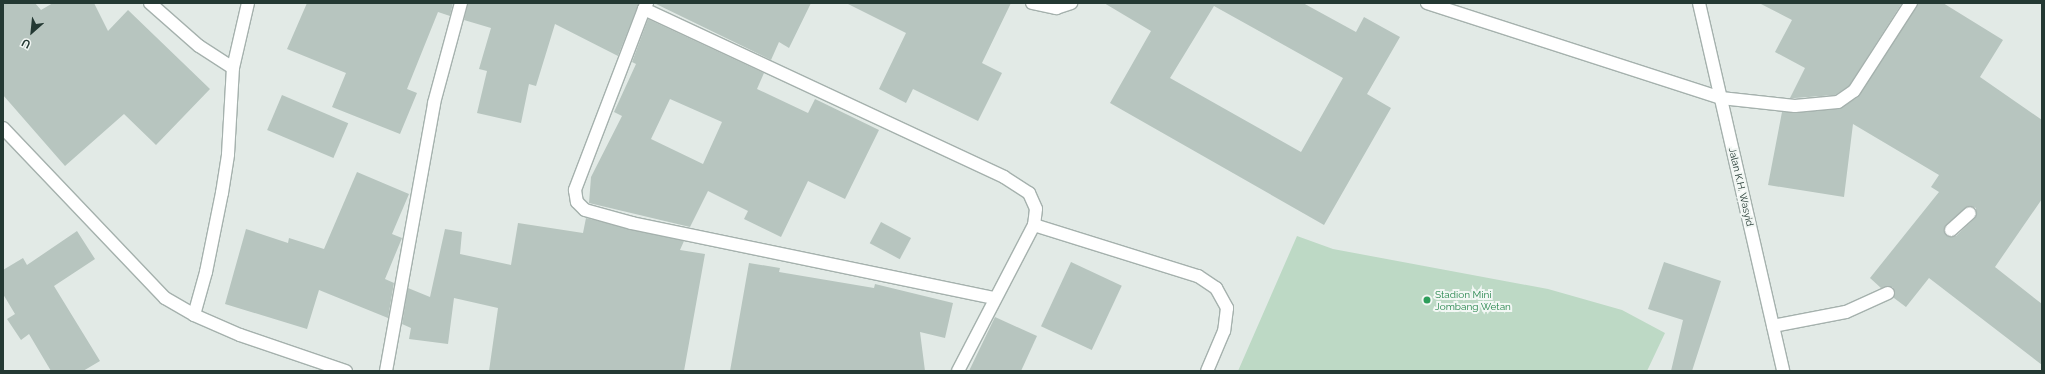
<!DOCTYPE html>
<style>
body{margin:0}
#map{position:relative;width:2045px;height:374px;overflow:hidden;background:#e2eae6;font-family:Raleway,sans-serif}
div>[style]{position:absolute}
.green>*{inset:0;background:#bdd9c5}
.building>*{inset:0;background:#b7c5bf;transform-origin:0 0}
.roads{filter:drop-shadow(1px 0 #a5b1ad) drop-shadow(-1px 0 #a5b1ad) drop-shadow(0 1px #a5b1ad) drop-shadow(0 -1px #a5b1ad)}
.service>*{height:12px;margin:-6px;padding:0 6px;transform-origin:6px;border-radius:6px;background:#fff}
.minor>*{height:12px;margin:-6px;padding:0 6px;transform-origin:6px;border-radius:6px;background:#fff}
.dots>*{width:11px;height:11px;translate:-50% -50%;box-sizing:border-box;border:2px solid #f2f7f4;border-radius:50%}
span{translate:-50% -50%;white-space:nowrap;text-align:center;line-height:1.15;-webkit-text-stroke:4px #f2f7f4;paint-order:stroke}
.street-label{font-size:10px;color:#243933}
.leisure-label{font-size:10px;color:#27864d}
.left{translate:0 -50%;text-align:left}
.frame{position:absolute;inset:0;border:4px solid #243933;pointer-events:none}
.north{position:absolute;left:12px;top:12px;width:40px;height:40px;-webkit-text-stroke:3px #f2f7f4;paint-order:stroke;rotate:207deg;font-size:11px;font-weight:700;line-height:16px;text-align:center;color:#243933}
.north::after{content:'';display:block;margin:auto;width:14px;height:18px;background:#243933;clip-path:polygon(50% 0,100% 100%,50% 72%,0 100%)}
</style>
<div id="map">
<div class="green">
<div style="clip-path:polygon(1297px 236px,1333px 249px,1548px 289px,1622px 310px,1665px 333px,1647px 371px,1238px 371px)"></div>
</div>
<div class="building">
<div style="clip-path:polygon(3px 3px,35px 3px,41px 10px,53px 3px,94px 3px,108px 31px,128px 10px,210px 89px,156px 145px,124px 114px,65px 166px,3px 95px)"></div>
<div style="clip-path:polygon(307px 3px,453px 3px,450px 16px,438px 12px,407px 89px,417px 93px,400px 134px,332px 107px,346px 73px,287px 49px)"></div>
<div style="clip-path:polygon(468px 3px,639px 3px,618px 56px,555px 24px,536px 86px,529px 84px,521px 123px,477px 113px,487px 71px,479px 69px,491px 28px,464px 20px)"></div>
<div style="clip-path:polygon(654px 3px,811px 3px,789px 48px,779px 42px,771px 60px)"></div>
<div style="clip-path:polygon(846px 3px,1011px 3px,982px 63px,1002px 73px,978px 121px,913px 89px,906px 103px,879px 89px,906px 33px)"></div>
<div style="clip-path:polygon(evenodd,1104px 3px,1303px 3px,1356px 32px,1364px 17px,1400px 37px,1367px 94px,1391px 108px,1324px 225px,1110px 103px,1151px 31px,1104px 3px,1214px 6px,1343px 78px,1301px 152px,1170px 78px,1214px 6px)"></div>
<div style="clip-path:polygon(1759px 3px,1902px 3px,1849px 86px,1835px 95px,1795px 98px,1790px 98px,1805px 68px,1775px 52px,1792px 20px)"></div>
<div style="clip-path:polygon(evenodd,1918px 3px,1943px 3px,2003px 40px,1980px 77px,2042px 120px,2042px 199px,1995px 267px,2042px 304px,2042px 365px,1929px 278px,1906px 307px,1894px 298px,1893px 287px,1881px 288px,1870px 278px,1939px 192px,1931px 187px,1939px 175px,1853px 124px,1844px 197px,1768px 185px,1782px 112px,1839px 109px,1858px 97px,1918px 3px,1969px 206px,1976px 208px,1975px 218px,1956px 236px,1946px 235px,1946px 225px,1969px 206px)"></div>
<div style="clip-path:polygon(evenodd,648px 19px,764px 73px,757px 89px,808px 113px,815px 99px,879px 130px,845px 199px,808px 181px,781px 237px,744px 219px,748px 211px,708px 191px,690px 227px,589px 203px,591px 177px,622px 116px,614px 112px,636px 64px,632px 62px,648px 19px,670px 99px,722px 122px,703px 164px,651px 139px,670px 99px)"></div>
<div style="left:282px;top:95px;width:72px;height:38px;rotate:23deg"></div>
<div style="clip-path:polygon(357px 172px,409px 194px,392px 234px,402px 238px,385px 279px,394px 283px,388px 318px,319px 290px,307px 329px,225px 304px,246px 229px,288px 243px,289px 238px,324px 249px)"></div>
<div style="clip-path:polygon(586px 218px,684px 241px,680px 250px,705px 254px,684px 371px,489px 371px,498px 308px,454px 298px,448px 344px,409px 339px,411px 328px,402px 324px,408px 288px,430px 297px,445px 229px,462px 232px,460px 254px,511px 265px,518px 223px,583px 233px)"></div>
<div style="left:881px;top:222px;width:34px;height:24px;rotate:28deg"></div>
<div style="clip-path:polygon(77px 231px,95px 259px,54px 286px,100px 361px,83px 371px,51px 371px,29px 334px,21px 340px,7px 319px,15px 314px,3px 294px,3px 270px,23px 258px,27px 265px)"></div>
<div style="left:1071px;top:262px;width:56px;height:71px;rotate:25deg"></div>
<div style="clip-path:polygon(1664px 262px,1721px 281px,1692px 371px,1671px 371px,1683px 320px,1648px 309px)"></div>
<div style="clip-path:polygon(749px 263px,780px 268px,779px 272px,874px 288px,875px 284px,953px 303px,945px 338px,920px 332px,925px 371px,730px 371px)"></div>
<div style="clip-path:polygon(995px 317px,1037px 336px,1021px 371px,969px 371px)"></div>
</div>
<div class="roads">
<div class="service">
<div style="left:1951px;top:230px;width:25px;rotate:-42deg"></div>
<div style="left:1773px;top:326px;width:74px;rotate:-10.9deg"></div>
<div style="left:1846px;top:312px;width:46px;rotate:-24.3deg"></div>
</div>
<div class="minor">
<div style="left:150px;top:3px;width:65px;rotate:41.3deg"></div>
<div style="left:199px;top:46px;width:40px;rotate:32.9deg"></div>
<div style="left:647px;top:3px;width:7px;rotate:117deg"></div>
<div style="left:644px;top:9px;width:397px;rotate:25deg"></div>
<div style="left:1004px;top:177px;width:30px;rotate:33deg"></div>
<div style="left:1029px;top:193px;width:17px;rotate:66deg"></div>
<div style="left:1036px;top:209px;width:16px;rotate:97deg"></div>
<div style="left:1032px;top:3px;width:25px;rotate:12deg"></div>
<div style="left:1056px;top:8px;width:16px;rotate:-18deg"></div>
<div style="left:1427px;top:3px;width:309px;rotate:17.9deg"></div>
<div style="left:1721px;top:98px;width:74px;rotate:6.2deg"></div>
<div style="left:1795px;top:106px;width:43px;rotate:-5.3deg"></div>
<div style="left:1838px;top:102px;width:19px;rotate:-35deg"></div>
<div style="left:1854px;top:91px;width:105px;rotate:-57.1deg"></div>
<div style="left:1699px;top:3px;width:377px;rotate:77.1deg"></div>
<div style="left:644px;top:9px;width:194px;rotate:110.9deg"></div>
<div style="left:575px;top:190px;width:12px;rotate:81deg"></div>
<div style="left:577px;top:202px;width:11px;rotate:45deg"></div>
<div style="left:585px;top:210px;width:49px;rotate:15.5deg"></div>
<div style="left:632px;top:223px;width:369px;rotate:11.7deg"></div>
<div style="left:3px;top:128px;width:235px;rotate:46.4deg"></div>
<div style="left:165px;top:298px;width:34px;rotate:30deg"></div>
<div style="left:194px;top:315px;width:50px;rotate:23.5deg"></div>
<div style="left:240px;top:335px;width:112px;rotate:18.8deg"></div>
<div style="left:194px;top:315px;width:45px;rotate:-74.4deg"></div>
<div style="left:206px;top:272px;width:81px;rotate:-78.6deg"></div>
<div style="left:222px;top:193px;width:39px;rotate:-81deg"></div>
<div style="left:228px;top:154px;width:86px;rotate:-86.7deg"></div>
<div style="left:233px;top:68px;width:67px;rotate:-77deg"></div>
<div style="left:386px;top:371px;width:272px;rotate:-79.8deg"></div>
<div style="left:434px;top:103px;width:104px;rotate:-74.9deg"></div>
<div style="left:958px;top:371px;width:165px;rotate:-62.5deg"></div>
<div style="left:1034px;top:225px;width:172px;rotate:17.3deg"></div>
<div style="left:1198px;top:276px;width:22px;rotate:34deg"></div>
<div style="left:1216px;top:288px;width:23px;rotate:61deg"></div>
<div style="left:1227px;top:308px;width:23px;rotate:97deg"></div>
<div style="left:1224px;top:331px;width:43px;rotate:113deg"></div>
</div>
</div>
<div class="dots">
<div style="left:1427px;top:300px;background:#2e9e5b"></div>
</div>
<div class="street-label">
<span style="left:1741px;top:187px;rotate:77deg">Jalan K.H. Wasyid</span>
</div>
<div class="leisure-label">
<span class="left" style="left:1435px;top:300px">Stadion Mini<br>Jombang Wetan</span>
</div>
<div class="frame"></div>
<div class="north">U</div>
</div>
